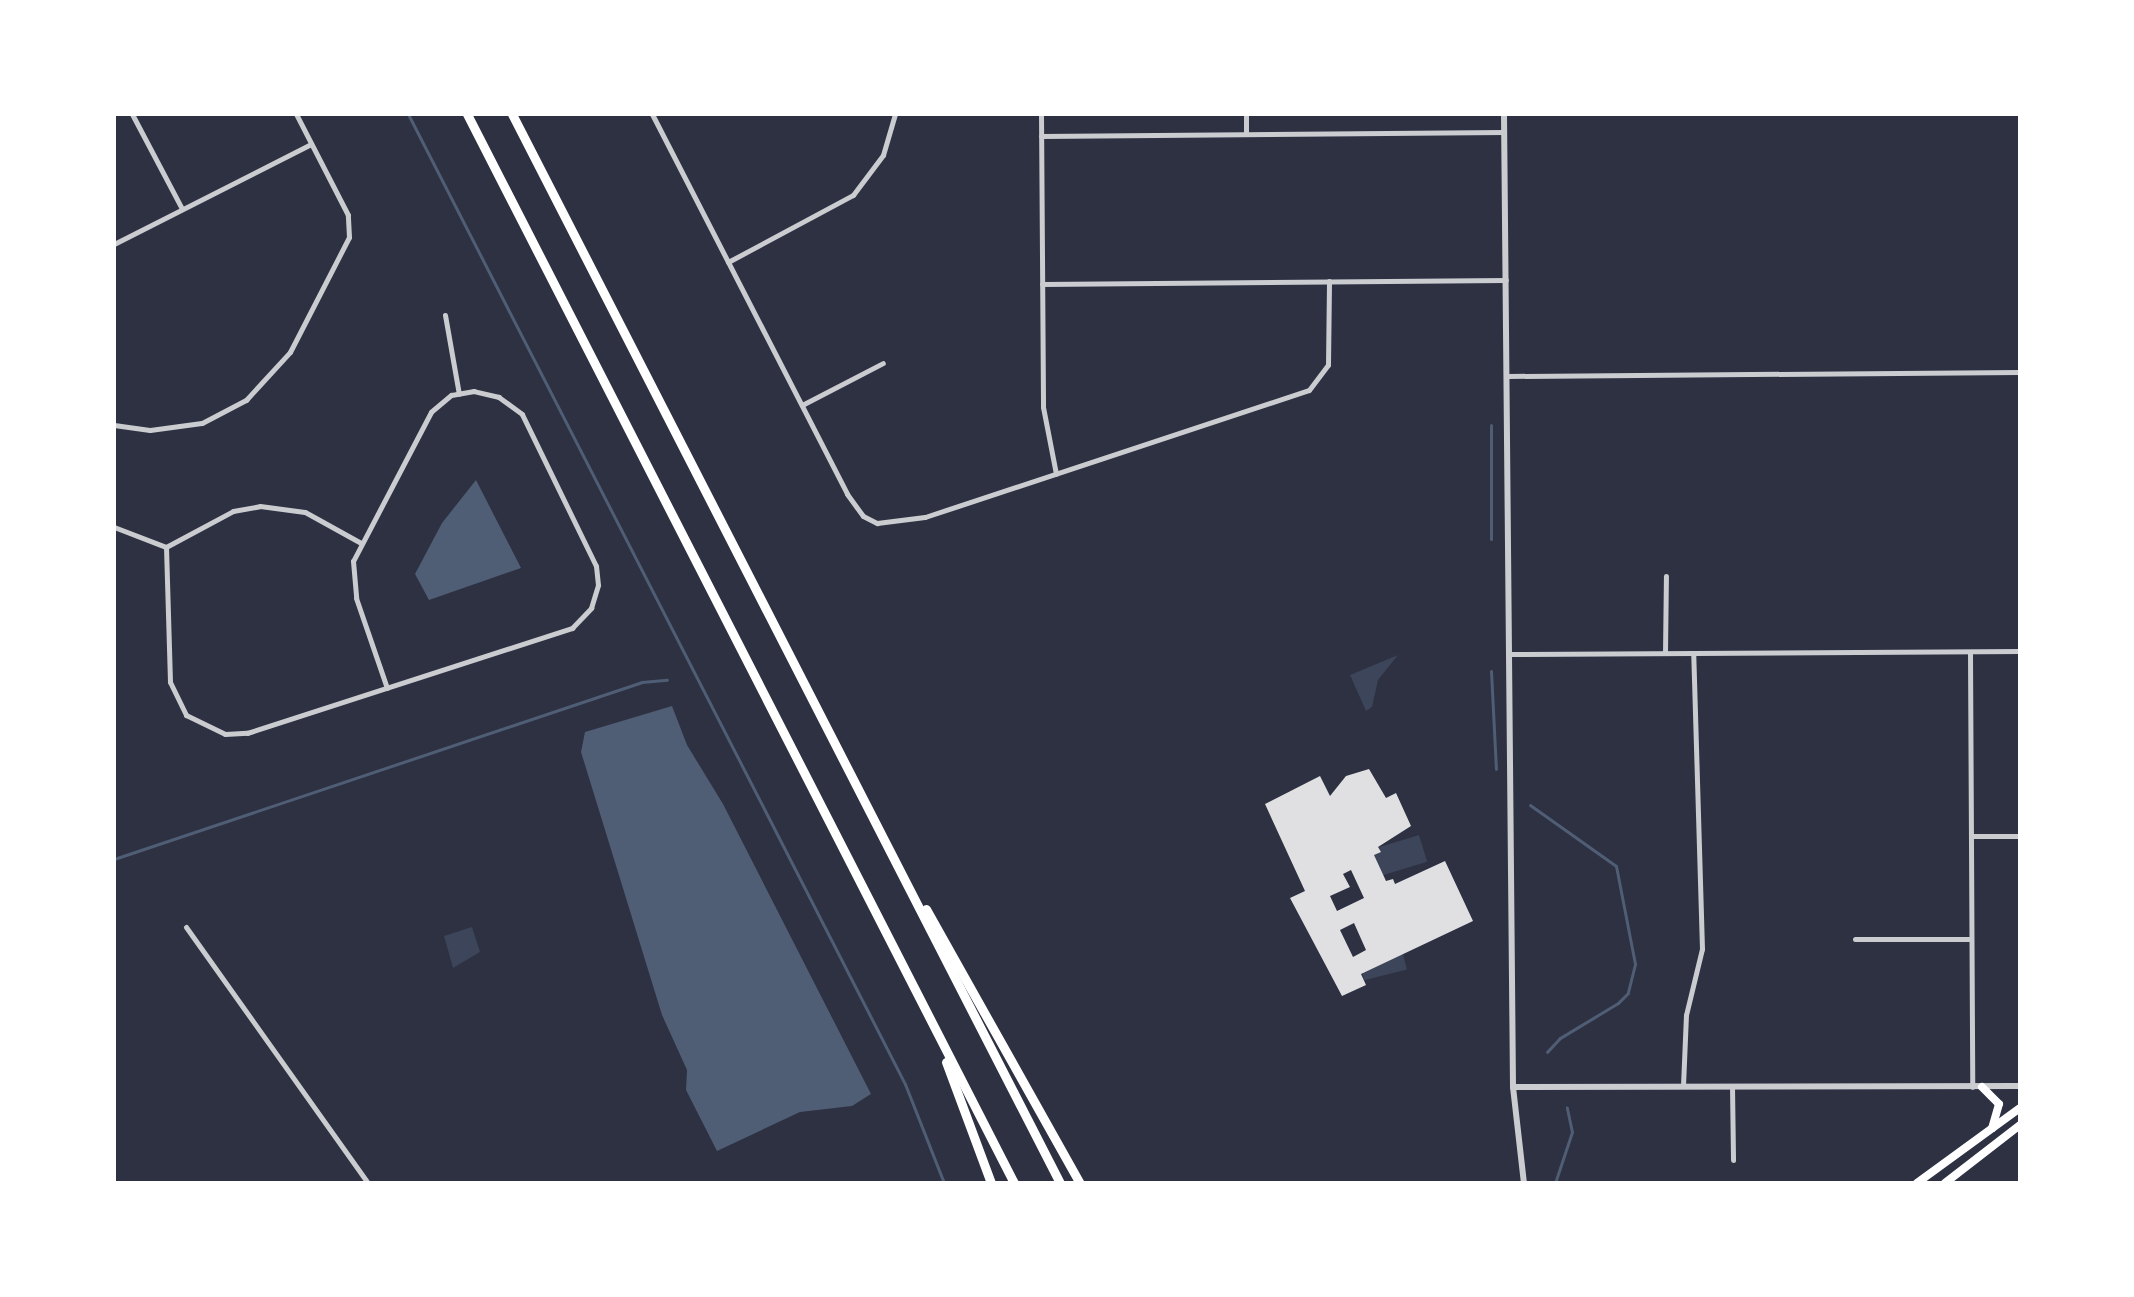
<!DOCTYPE html>
<style>
body{margin:0}
#map{position:relative;width:2134px;height:1297px;overflow:hidden;background:#2d3142;font-family:Signika,sans-serif}
div>[style]{position:absolute}
.green>*{inset:0;background:#3c4559;transform-origin:0 0}
.water>*{inset:0;background:#4f5d75}
.stream>*{height:3px;margin:-1.5px;padding:0 1.5px;transform-origin:1.5px;border-radius:1.5px;background:#4f5d75}
.building>*{inset:0;background:#e0e0e3}
.minor>*{height:5px;margin:-2.5px;padding:0 2.5px;transform-origin:2.5px;border-radius:2.5px;background:#caccd0}
.tertiary>*{height:6px;margin:-3px;padding:0 3px;transform-origin:3px;border-radius:3px;background:#caccd0}
.primary>*{height:8px;margin:-4px;padding:0 4px;transform-origin:4px;border-radius:4px;background:#fff}
.motorway>*{height:9px;margin:-4.5px;padding:0 4.5px;transform-origin:4.5px;border-radius:4.5px;background:#fff}
span{translate:-50% -50%;white-space:nowrap;text-align:center;line-height:1.15;-webkit-text-stroke:6px #fff;paint-order:stroke}
.frame{position:absolute;inset:0;border:116px solid #fff;pointer-events:none}
</style>
<div id="map">
<div class="green">
<div style="clip-path:polygon(1398px 655px,1378px 680px,1372px 707px,1366px 711px,1350px 675px)"></div>
<div style="left:1419px;top:835px;width:28px;height:49px;rotate:73deg"></div>
<div style="clip-path:polygon(472px 927px,480px 952px,453px 968px,444px 936px)"></div>
<div style="left:1403px;top:954px;width:16px;height:44px;rotate:76deg"></div>
</div>
<div class="water">
<div style="clip-path:polygon(476px 480px,521px 568px,429px 600px,415px 574px,442px 523px)"></div>
<div style="clip-path:polygon(672px 706px,687px 745px,723px 804px,871px 1094px,852px 1106px,800px 1112px,717px 1151px,686px 1090px,687px 1070px,662px 1015px,581px 752px,585px 732px)"></div>
</div>
<div class="stream">
<div style="left:408px;top:114px;width:1090px;rotate:62.87deg"></div>
<div style="left:905px;top:1084px;width:106px;rotate:68.5deg"></div>
<div style="left:1491px;top:539px;width:114px;rotate:-90deg"></div>
<div style="left:1491px;top:671px;width:98px;rotate:87.1deg"></div>
<div style="left:1530px;top:805px;width:105px;rotate:35.3deg"></div>
<div style="left:1616px;top:866px;width:100px;rotate:79deg"></div>
<div style="left:1635px;top:964px;width:30px;rotate:104deg"></div>
<div style="left:1628px;top:993px;width:14px;rotate:135deg"></div>
<div style="left:1618px;top:1003px;width:68px;rotate:148.9deg"></div>
<div style="left:1560px;top:1038px;width:19px;rotate:133deg"></div>
<div style="left:114px;top:859px;width:557px;rotate:-18.53deg"></div>
<div style="left:642px;top:682px;width:25px;rotate:-5deg"></div>
<div style="left:1555px;top:1183px;width:54px;rotate:-71.6deg"></div>
<div style="left:1572px;top:1132px;width:25px;rotate:-102deg"></div>
</div>
<div class="building">
<div style="clip-path:polygon(evenodd,1369px 769px,1386px 798px,1396px 793px,1411px 826px,1378px 847px,1381px 852px,1374px 855px,1386px 881px,1393px 879px,1395px 884px,1445px 861px,1473px 921px,1361px 974px,1366px 985px,1342px 996px,1290px 898px,1305px 891px,1265px 804px,1320px 776px,1330px 796px,1346px 776px,1369px 769px,1351px 870px,1364px 898px,1337px 911px,1330px 896px,1350px 887px,1343px 874px,1351px 870px,1369px 769px,1354px 923px,1366px 950px,1353px 957px,1340px 930px,1354px 923px)"></div>
</div>
<div class="minor">
<div style="left:132px;top:114px;width:107px;rotate:62.2deg"></div>
<div style="left:652px;top:114px;width:427px;rotate:62.8deg"></div>
<div style="left:847px;top:494px;width:27px;rotate:54deg"></div>
<div style="left:863px;top:516px;width:16px;rotate:27deg"></div>
<div style="left:877px;top:523px;width:48px;rotate:-7.1deg"></div>
<div style="left:925px;top:517px;width:404px;rotate:-18.3deg"></div>
<div style="left:1309px;top:390px;width:31px;rotate:-53deg"></div>
<div style="left:1328px;top:365px;width:84px;rotate:-89.3deg"></div>
<div style="left:1041px;top:114px;width:293px;rotate:89.6deg"></div>
<div style="left:1043px;top:407px;width:68px;rotate:79deg"></div>
<div style="left:1246px;top:134px;width:20px;rotate:-90deg"></div>
<div style="left:1041px;top:136px;width:463px;rotate:-0.5deg"></div>
<div style="left:114px;top:244px;width:221px;rotate:-26.9deg"></div>
<div style="left:728px;top:262px;width:142px;rotate:-28.2deg"></div>
<div style="left:853px;top:195px;width:50px;rotate:-53.1deg"></div>
<div style="left:883px;top:155px;width:43px;rotate:-73.7deg"></div>
<div style="left:1042px;top:284px;width:464px;rotate:-0.5deg"></div>
<div style="left:445px;top:315px;width:80px;rotate:80deg"></div>
<div style="left:1508px;top:376px;width:512px;rotate:-0.45deg"></div>
<div style="left:802px;top:405px;width:91px;rotate:-27.4deg"></div>
<div style="left:114px;top:425px;width:36px;rotate:8deg"></div>
<div style="left:150px;top:430px;width:52px;rotate:-7.7deg"></div>
<div style="left:202px;top:423px;width:50px;rotate:-27.6deg"></div>
<div style="left:246px;top:400px;width:65px;rotate:-47.5deg"></div>
<div style="left:290px;top:352px;width:129px;rotate:-62.8deg"></div>
<div style="left:349px;top:237px;width:22px;rotate:-93deg"></div>
<div style="left:348px;top:215px;width:114px;rotate:-117.2deg"></div>
<div style="left:114px;top:527px;width:56px;rotate:21deg"></div>
<div style="left:166px;top:547px;width:135px;rotate:88.3deg"></div>
<div style="left:170px;top:682px;width:37px;rotate:64deg"></div>
<div style="left:186px;top:715px;width:43px;rotate:26deg"></div>
<div style="left:225px;top:734px;width:22px;rotate:-3deg"></div>
<div style="left:247px;top:733px;width:342px;rotate:-17.9deg"></div>
<div style="left:572px;top:628px;width:28px;rotate:-46deg"></div>
<div style="left:591px;top:608px;width:24px;rotate:-73deg"></div>
<div style="left:598px;top:585px;width:19px;rotate:-96deg"></div>
<div style="left:596px;top:566px;width:169px;rotate:-116deg"></div>
<div style="left:522px;top:414px;width:29px;rotate:-144deg"></div>
<div style="left:499px;top:397px;width:26px;rotate:-167deg"></div>
<div style="left:474px;top:391px;width:23px;rotate:170deg"></div>
<div style="left:451px;top:395px;width:26px;rotate:140deg"></div>
<div style="left:431px;top:412px;width:168px;rotate:117.6deg"></div>
<div style="left:353px;top:561px;width:37px;rotate:85deg"></div>
<div style="left:356px;top:598px;width:95px;rotate:71deg"></div>
<div style="left:166px;top:547px;width:76px;rotate:-28.2deg"></div>
<div style="left:233px;top:511px;width:27px;rotate:-10deg"></div>
<div style="left:260px;top:506px;width:45px;rotate:7.6deg"></div>
<div style="left:305px;top:512px;width:64px;rotate:29deg"></div>
<div style="left:1970px;top:652px;width:435px;rotate:89.7deg"></div>
<div style="left:1665px;top:653px;width:77px;rotate:-89.3deg"></div>
<div style="left:1510px;top:654px;width:510px;rotate:-0.34deg"></div>
<div style="left:1971px;top:836px;width:49px"></div>
<div style="left:186px;top:927px;width:314px;rotate:54.6deg"></div>
<div style="left:1855px;top:939px;width:116px"></div>
<div style="left:1683px;top:1086px;width:71px;rotate:-87.6deg"></div>
<div style="left:1686px;top:1015px;width:68px;rotate:-76.4deg"></div>
<div style="left:1702px;top:949px;width:296px;rotate:-91.7deg"></div>
<div style="left:1732px;top:1086px;width:74px;rotate:89.2deg"></div>
</div>
<div class="tertiary">
<div style="left:1504px;top:114px;width:973px;rotate:89.47deg"></div>
<div style="left:1513px;top:1087px;width:97px;rotate:83.5deg"></div>
<div style="left:1513px;top:1087px;width:507px;rotate:-0.11deg"></div>
</div>
<div class="primary">
<div style="left:1982px;top:1087px;width:24px;rotate:45deg"></div>
<div style="left:1999px;top:1104px;width:25px;rotate:106deg"></div>
<div style="left:1917px;top:1183px;width:127px;rotate:-36.1deg"></div>
<div style="left:1945px;top:1183px;width:95px;rotate:-37.7deg"></div>
</div>
<div class="motorway">
<div style="left:467px;top:114px;width:1201px;rotate:62.9deg"></div>
<div style="left:512px;top:114px;width:1201px;rotate:62.86deg"></div>
<div style="left:926px;top:909px;width:314px;rotate:60.7deg"></div>
<div style="left:946px;top:1062px;width:129px;rotate:69.6deg"></div>
</div>
<div class="frame"></div>
</div>
